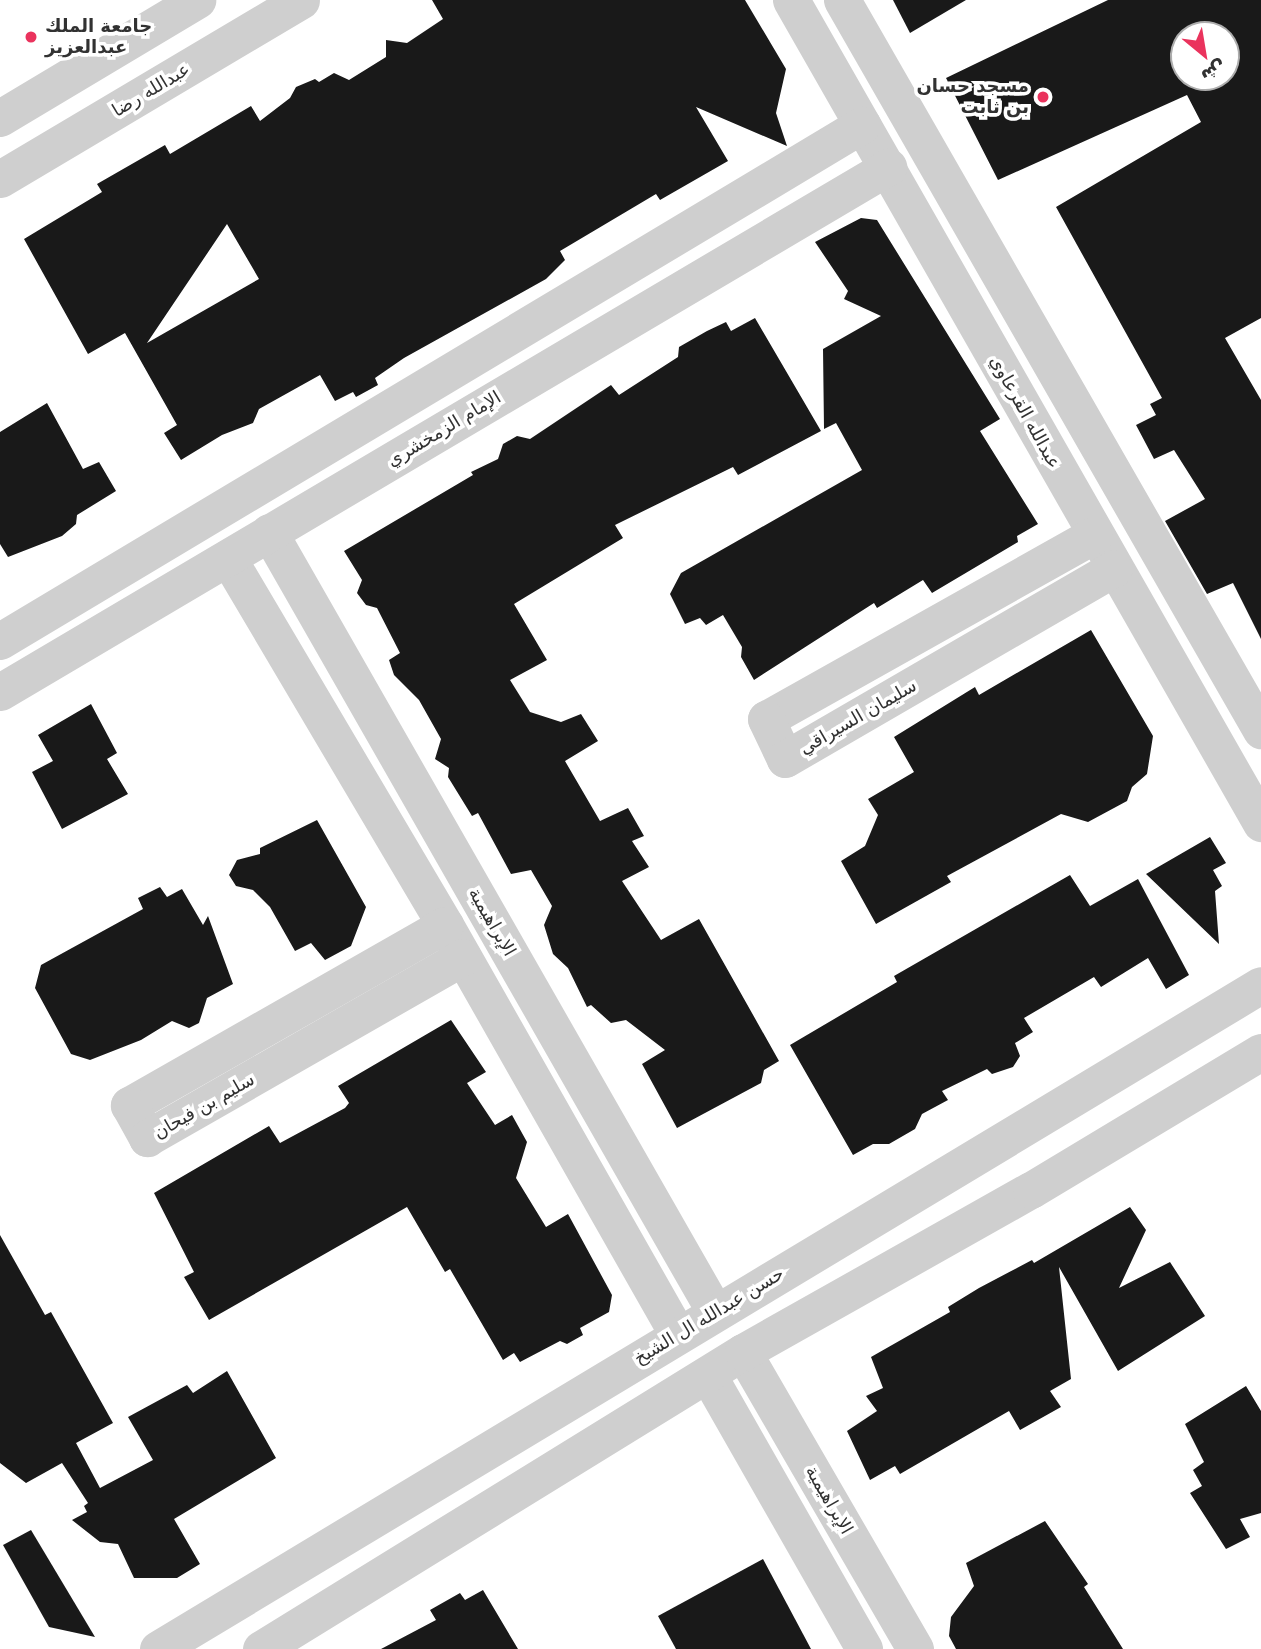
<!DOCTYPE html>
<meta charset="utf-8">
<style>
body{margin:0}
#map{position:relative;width:1261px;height:1649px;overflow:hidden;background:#fff;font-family:"DejaVu Sans","Noto Sans Arabic",sans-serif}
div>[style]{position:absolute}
.building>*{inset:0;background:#191919}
.minor>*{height:37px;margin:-18.5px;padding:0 18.5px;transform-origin:18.5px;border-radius:18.5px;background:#cfcfcf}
.dots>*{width:19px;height:19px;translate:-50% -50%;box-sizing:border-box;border:4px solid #fff;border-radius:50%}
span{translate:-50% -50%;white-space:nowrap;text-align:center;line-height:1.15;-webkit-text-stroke:7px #fff;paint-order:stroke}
.poi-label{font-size:18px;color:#323232;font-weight:700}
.left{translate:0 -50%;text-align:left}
.right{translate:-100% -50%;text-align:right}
.street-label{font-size:18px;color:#323232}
.north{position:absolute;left:1170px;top:21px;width:70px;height:70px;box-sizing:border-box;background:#fff;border:2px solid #adadad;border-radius:50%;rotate:150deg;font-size:19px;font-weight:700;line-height:28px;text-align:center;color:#323232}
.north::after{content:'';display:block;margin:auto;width:24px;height:32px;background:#ea335d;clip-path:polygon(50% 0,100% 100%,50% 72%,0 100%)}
</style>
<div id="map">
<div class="building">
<div style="clip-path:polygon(evenodd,432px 0,745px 0,786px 69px,776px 113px,787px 146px,696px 107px,728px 161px,660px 200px,656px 194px,560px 251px,565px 260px,546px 279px,404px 358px,375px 378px,378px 385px,356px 397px,353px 392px,335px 401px,320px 375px,259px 409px,253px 423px,222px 435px,181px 460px,164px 433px,177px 425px,125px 333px,88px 354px,24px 239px,102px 192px,97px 184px,165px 145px,170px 154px,251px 106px,260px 121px,290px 98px,296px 87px,315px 79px,319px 82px,334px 73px,349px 80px,386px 57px,386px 40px,407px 43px,443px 19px,432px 0,227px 224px,259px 279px,147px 343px,227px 224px)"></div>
<div style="clip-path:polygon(893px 0,966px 0,910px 33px)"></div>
<div style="clip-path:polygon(evenodd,1108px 0,1261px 0,1261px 318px,1225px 338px,1261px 400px,1261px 639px,1233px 583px,1207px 594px,1165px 521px,1205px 499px,1174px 450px,1154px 459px,1136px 425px,1156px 415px,1150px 404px,1162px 398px,1056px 207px,1201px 122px,1187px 95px,998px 180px,946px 78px,1108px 0,1184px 35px,1226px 35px,1226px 77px,1184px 77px,1184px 35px)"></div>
<div style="clip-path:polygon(861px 218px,877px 220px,1000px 419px,980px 431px,1038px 524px,1017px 536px,1018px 542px,932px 593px,923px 580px,877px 608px,874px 603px,754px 680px,741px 657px,742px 647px,723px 615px,706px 625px,700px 618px,685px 624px,670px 594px,681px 573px,862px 470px,836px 423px,824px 429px,823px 349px,881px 316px,844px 299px,848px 291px,815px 242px)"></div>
<div style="clip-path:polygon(755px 318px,821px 431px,738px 475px,733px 467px,615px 525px,623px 538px,514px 604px,547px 660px,510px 680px,530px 712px,561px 722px,581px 714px,598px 741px,565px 761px,600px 821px,628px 808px,644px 836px,632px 841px,649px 867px,622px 881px,661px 940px,699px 919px,779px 1061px,764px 1070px,761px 1083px,677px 1128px,642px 1064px,665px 1050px,626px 1020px,611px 1023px,591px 1005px,587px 1007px,568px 968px,553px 954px,544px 925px,552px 906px,531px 870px,511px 874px,478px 813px,472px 816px,448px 777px,449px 768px,435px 759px,441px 739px,419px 700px,394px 675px,389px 660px,400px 653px,377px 608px,366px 605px,357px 593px,362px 580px,344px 551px,473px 475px,471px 472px,498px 459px,503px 444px,517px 436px,530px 439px,611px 385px,619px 395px,678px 357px,679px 347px,707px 331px,726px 322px,731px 331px)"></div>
<div style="clip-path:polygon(47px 403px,83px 469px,99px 462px,116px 491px,77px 515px,76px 524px,62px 536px,8px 557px,0 544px,0 432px)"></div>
<div style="clip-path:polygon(1091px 630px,1153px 736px,1147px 774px,1132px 787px,1127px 801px,1088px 822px,1061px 814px,947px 876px,951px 882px,876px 924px,841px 861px,865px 846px,878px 815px,868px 799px,914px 772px,894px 737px,975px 687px,979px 695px)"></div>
<div style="clip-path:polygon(91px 704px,117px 753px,107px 759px,128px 794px,62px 829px,32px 772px,53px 761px,38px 735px)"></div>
<div style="clip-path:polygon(317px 820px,366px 907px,351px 946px,325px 960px,311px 943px,295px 951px,270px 907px,253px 890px,236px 886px,229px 875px,237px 860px,260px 854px,260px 848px)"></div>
<div style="clip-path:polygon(1210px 837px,1226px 863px,1213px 870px,1222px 886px,1215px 891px,1219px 944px,1146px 874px)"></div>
<div style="clip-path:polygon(1070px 875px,1090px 906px,1138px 879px,1189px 975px,1166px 989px,1148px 958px,1101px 987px,1094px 977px,1024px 1018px,1033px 1032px,1015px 1043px,1020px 1056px,1013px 1067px,992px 1074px,987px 1069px,942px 1091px,948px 1100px,922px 1114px,915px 1129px,889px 1144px,873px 1144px,853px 1155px,790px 1045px,897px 982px,894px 976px)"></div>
<div style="clip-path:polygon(160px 887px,167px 897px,182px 889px,203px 925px,208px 916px,233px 984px,207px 998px,199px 1023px,189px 1028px,172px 1021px,141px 1040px,90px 1060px,71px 1054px,35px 988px,41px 965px,143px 909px,138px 898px)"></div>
<div style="clip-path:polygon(451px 1020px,486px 1072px,467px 1083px,495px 1125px,512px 1115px,527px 1142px,516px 1178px,546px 1227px,568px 1214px,612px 1295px,609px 1312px,580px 1328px,583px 1335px,567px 1344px,560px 1341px,520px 1362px,514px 1353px,503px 1360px,450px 1269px,445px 1272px,407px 1207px,209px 1320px,184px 1277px,194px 1272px,154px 1193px,269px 1126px,280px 1143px,345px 1108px,349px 1103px,338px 1086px)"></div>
<div style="clip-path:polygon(1130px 1207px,1146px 1230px,1119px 1288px,1170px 1262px,1205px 1316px,1118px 1371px,1059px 1267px,1071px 1379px,1050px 1391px,1061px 1407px,1020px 1430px,1009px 1411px,900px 1474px,895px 1466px,870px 1480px,847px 1431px,877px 1411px,866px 1396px,883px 1388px,871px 1357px,950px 1312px,948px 1307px,979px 1288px,1032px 1260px,1034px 1263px)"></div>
<div style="clip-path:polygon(0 1235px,45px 1315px,51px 1312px,113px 1423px,76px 1443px,100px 1488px,153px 1460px,128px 1417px,187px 1385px,193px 1393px,227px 1371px,276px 1458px,174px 1519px,200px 1564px,177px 1578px,134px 1578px,118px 1544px,100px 1542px,72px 1520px,87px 1512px,84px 1506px,88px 1503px,62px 1463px,26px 1483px,0 1463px)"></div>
<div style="clip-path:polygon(1246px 1386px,1261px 1411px,1261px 1513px,1240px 1519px,1250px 1537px,1226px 1549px,1190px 1493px,1202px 1486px,1193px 1470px,1204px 1462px,1185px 1424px)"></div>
<div style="clip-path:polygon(1045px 1521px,1088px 1584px,1084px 1587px,1123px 1649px,956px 1649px,949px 1636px,951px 1617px,974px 1586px,966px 1563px)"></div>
<div style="clip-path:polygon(31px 1530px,95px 1637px,49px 1627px,3px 1545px)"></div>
<div style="clip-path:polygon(763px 1559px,811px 1649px,676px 1649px,658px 1616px)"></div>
<div style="clip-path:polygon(483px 1590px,518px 1649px,381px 1649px,436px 1620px,430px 1610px,460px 1593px,465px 1600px)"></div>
</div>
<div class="minor">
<div style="left:791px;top:0;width:948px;rotate:60.27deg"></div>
<div style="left:842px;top:0;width:842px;rotate:60.15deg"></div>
<div style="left:0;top:118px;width:230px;rotate:-30.9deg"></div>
<div style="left:0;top:179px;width:350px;rotate:-30.7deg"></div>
<div style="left:269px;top:532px;width:899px;rotate:60.24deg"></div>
<div style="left:1094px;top:535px;width:376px;rotate:150.7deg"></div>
<div style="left:766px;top:719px;width:44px;rotate:64.6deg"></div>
<div style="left:785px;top:759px;width:380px;rotate:-30.1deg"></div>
<div style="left:228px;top:558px;width:426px;rotate:59.4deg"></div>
<div style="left:445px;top:925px;width:470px;rotate:60.4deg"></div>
<div style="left:0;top:641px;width:1005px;rotate:-30.91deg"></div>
<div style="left:0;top:692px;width:1032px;rotate:-30.59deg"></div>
<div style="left:445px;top:925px;width:364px;rotate:150.3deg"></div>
<div style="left:129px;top:1105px;width:38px;rotate:61deg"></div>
<div style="left:147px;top:1138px;width:364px;rotate:-29.8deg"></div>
<div style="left:743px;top:1352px;width:343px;rotate:59.9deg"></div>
<div style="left:708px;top:1375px;width:315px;rotate:60.3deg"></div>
<div style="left:158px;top:1649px;width:1287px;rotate:-31.05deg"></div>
<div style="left:261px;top:1649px;width:566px;rotate:-31.64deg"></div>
<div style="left:743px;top:1352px;width:330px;rotate:-29.4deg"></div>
<div style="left:1031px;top:1190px;width:268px;rotate:-31deg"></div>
</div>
<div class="dots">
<div style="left:31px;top:37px;background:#ea335d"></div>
<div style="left:1043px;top:97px;background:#ea335d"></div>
</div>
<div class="poi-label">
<span class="left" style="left:45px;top:37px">جامعة الملك<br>عبدالعزيز</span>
<span class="right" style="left:1029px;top:97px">مسجد حسان<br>بن ثابت</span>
</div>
<div class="street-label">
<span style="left:151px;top:90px;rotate:-31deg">عبدالله رضا</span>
<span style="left:1025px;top:412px;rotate:61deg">عبدالله القرعاوي</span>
<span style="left:444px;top:429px;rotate:-31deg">الإمام الزمخشري</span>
<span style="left:858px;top:717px;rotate:-30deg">سليمان السيراقي</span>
<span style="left:492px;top:922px;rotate:60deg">الإبراهيمية</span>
<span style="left:204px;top:1106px;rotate:-30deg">سليم بن فيحان</span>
<span style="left:709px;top:1316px;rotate:-31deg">حسن عبدالله ال الشيخ</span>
<span style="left:829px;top:1500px;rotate:60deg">الإبراهيمية</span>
</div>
<div class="north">ش</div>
</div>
